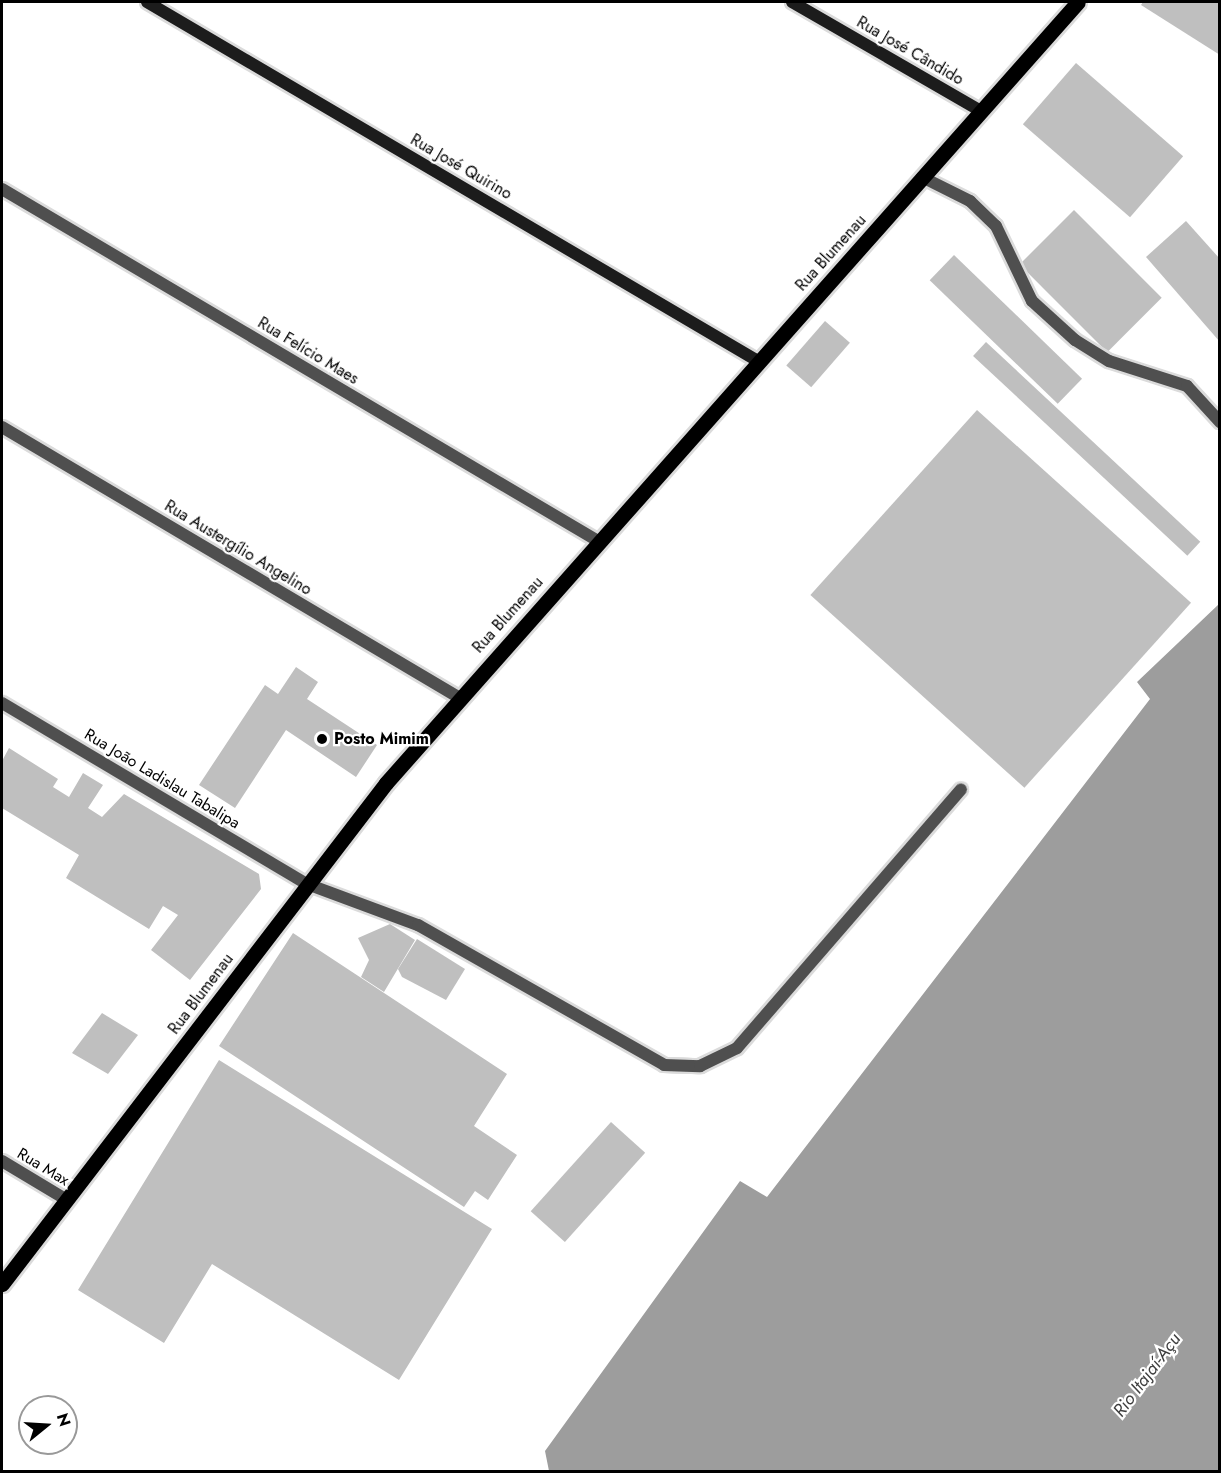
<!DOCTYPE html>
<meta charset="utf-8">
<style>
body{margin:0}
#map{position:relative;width:1221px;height:1473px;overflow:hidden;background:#fff;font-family:Jost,sans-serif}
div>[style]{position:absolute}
.water>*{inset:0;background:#9d9d9d}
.building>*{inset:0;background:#bfbfbf;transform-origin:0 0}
.roads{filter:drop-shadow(2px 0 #dbdbdb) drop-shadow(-2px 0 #dbdbdb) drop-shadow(0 2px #dbdbdb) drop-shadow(0 -2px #dbdbdb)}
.service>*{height:12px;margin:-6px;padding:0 6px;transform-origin:6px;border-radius:6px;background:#4f4f4f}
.minor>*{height:12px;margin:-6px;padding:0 6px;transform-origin:6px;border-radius:6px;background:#4f4f4f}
.secondary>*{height:12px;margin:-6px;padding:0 6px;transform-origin:6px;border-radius:6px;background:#1c1c1c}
.primary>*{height:15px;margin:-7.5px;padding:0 7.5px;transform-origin:7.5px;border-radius:7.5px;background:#000}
.dots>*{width:16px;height:16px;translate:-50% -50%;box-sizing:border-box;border:3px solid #fff;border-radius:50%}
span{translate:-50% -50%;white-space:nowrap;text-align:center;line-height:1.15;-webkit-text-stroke:4.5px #fff;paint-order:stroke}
.street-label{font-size:16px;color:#000}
.poi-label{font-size:16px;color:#000;font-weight:700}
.left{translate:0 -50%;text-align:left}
.water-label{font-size:18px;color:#3e3e3e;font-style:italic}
.frame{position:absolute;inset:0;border:3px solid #000;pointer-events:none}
.north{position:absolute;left:18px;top:1395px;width:60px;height:60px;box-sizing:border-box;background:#fff;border:2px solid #999;border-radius:50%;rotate:72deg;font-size:16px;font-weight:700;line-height:24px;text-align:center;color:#000}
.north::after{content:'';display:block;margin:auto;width:21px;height:27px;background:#000;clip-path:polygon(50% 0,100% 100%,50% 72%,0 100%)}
</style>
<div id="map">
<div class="water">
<div style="clip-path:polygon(1219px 604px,1219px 1471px,549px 1471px,545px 1451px,740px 1181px,767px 1197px,1150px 699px,1137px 682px)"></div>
</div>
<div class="building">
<div style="clip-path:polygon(1143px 2px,1220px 2px,1220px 55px,1141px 5px)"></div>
<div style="left:1076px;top:63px;width:142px;height:81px;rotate:41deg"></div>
<div style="left:1074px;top:210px;width:124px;height:77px;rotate:45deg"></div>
<div style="clip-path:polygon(1186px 221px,1220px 259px,1220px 342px,1146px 257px)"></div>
<div style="left:954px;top:255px;width:178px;height:35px;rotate:44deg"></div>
<div style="left:825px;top:321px;width:33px;height:59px;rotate:41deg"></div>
<div style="left:986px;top:342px;width:293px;height:19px;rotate:43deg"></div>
<div style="left:977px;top:410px;width:288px;height:249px;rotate:42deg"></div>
<div style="clip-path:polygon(296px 667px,318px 682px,307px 699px,377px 745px,356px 777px,286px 730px,235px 808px,199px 785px,265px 685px,278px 694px)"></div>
<div style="clip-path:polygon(9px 748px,58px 779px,53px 787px,69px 797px,83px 773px,103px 785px,88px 808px,102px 817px,124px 794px,259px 874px,261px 889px,190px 980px,151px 950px,178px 915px,163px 906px,149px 929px,66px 878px,79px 855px,2px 808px,2px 761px)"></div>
<div style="clip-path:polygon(390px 924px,415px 940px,384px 992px,361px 977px,369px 960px,358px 938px)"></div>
<div style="clip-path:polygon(293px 933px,507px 1074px,474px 1126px,517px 1155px,488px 1200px,475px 1191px,464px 1207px,219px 1046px)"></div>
<div style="clip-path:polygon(417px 939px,465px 969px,446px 1000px,402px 977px,398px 969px)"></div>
<div style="clip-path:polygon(102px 1013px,138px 1035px,108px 1074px,72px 1053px)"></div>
<div style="clip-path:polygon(219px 1060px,492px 1229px,399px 1380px,212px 1264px,164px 1343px,78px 1290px)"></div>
<div style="left:611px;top:1122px;width:46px;height:120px;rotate:42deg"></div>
</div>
<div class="roads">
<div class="service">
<div style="left:922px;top:177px;width:54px;rotate:26.6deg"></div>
<div style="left:970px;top:201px;width:36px;rotate:44deg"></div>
<div style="left:996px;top:226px;width:83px;rotate:64.4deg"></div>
<div style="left:1032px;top:301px;width:58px;rotate:42.2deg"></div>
<div style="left:1075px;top:340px;width:40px;rotate:32deg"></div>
<div style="left:1109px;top:361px;width:82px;rotate:17.8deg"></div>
<div style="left:1187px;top:386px;width:49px;rotate:47.5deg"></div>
<div style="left:307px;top:884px;width:118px;rotate:20.3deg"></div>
<div style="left:418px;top:925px;width:283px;rotate:29.6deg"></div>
<div style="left:664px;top:1065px;width:36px;rotate:2deg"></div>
<div style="left:700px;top:1066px;width:41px;rotate:-25.9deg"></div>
<div style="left:737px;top:1048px;width:342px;rotate:-49.1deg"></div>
</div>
<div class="minor">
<div style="left:2px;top:189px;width:692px;rotate:30.57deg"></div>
<div style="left:2px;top:427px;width:530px;rotate:30.63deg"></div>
<div style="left:2px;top:703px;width:355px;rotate:30.7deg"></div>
<div style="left:2px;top:1161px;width:76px;rotate:31deg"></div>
</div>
<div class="secondary">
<div style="left:147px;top:2px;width:709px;rotate:30.44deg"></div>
<div style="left:792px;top:2px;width:218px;rotate:30deg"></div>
</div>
<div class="primary">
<div style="left:2px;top:1284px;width:631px;rotate:-52.53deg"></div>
<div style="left:386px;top:783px;width:1043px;rotate:-48.46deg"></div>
</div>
</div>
<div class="dots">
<div style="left:322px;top:739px;background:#000"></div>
</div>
<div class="street-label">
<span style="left:910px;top:51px;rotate:30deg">Rua José Cândido</span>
<span style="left:461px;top:167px;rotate:30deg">Rua José Quirino</span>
<span style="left:831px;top:253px;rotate:-48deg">Rua Blumenau</span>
<span style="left:308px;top:351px;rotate:31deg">Rua Felício Maes</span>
<span style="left:238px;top:548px;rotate:31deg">Rua Austergílio Angelino</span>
<span style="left:508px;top:615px;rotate:-48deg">Rua Blumenau</span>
<span style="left:162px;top:779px;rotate:31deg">Rua João Ladislau Tabalipa</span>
<span style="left:201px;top:994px;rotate:-53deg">Rua Blumenau</span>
<span style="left:43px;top:1167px;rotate:31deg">Rua Max</span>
</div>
<div class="poi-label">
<span class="left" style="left:334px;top:739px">Posto Mimim</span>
</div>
<div class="water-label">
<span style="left:1147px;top:1375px;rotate:-53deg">Rio Itajaí-Açu</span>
</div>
<div class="frame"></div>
<div class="north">N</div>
</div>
